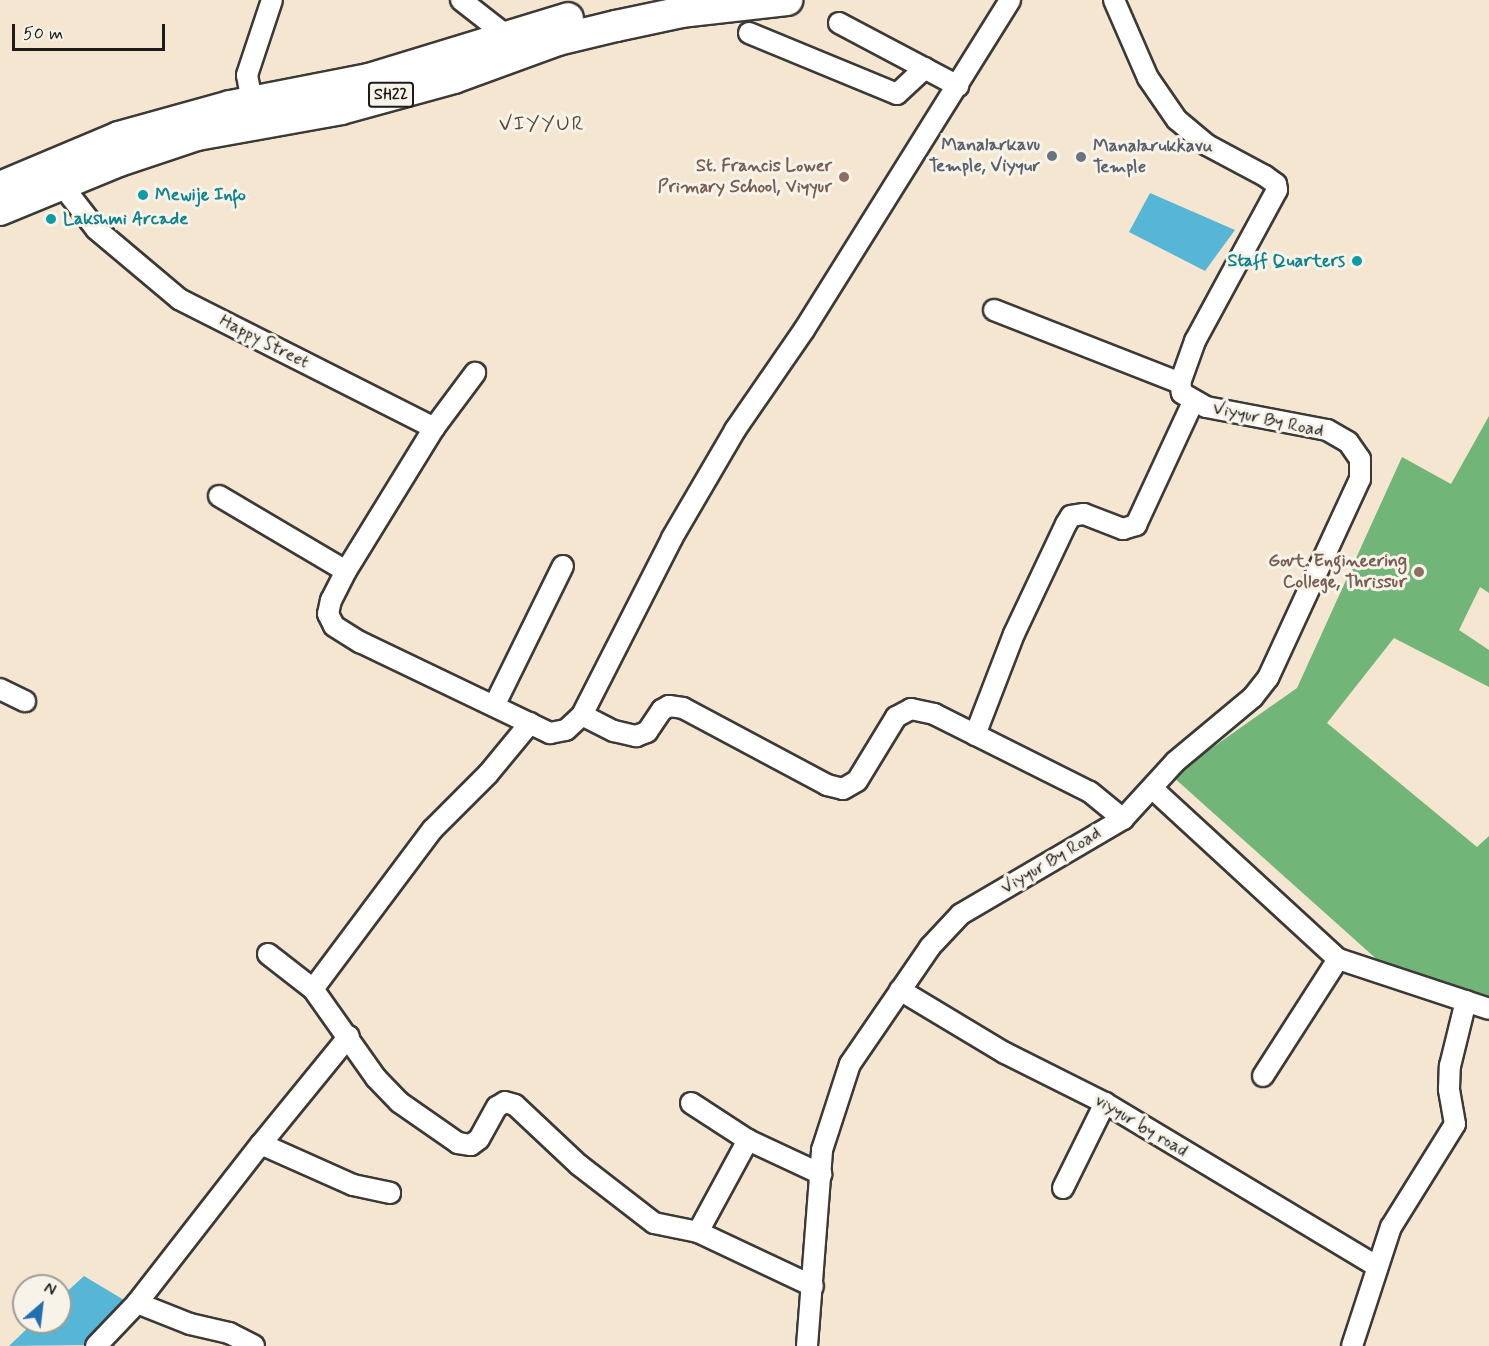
<!DOCTYPE html>
<style>
body{margin:0}
#map{position:relative;width:1489px;height:1346px;overflow:hidden;background:#f4e6d0;font-family:Mynerve,sans-serif}
div>[style]{position:absolute}
.forest>*{inset:0;background:#72b578}
.water>*{inset:0;background:#57b6d5}
.roads{filter:drop-shadow(2px 0 #3c3a37) drop-shadow(-2px 0 #3c3a37) drop-shadow(0 2px #3c3a37) drop-shadow(0 -2px #3c3a37)}
.minor>*{height:20px;margin:-10px;padding:0 10px;transform-origin:10px;border-radius:10px;background:#fff}
.primary>*{height:30px;margin:-15px;padding:0 15px;transform-origin:15px;border-radius:15px;background:#fff}
.dots>*{width:16px;height:16px;translate:-50% -50%;box-sizing:border-box;border:3px solid #f7f3e8;border-radius:50%}
span{translate:-50% -50%;white-space:nowrap;text-align:center;line-height:1.15;-webkit-text-stroke:6px #f7f3e8;paint-order:stroke}
.shield-label span{padding:2px 4px;background:#f7f3e8;border:2px solid;border-radius:4px;-webkit-text-stroke-width:0}
.shield-label{font-size:16px;color:#1c1c1c;font-weight:700}
.worship-label{font-size:18px;color:#5b616d;font-weight:700}
.right{translate:-100% -50%;text-align:right}
.left{translate:0 -50%;text-align:left}
.education-label{font-size:18px;color:#785e54;font-weight:700}
.culture-label{font-size:18px;color:#0d838f;font-weight:700}
.street-label{font-size:18px;color:#1c1c1c}
.quarter-label{font-size:21px;color:#58493c;letter-spacing:1.5px}
.north{position:absolute;left:12px;top:1274px;width:60px;height:60px;box-sizing:border-box;background:#f7f3e8;border:2px solid #9f9d96;border-radius:50%;rotate:28deg;font-size:16px;font-weight:700;line-height:24px;text-align:center;color:#1c1c1c}
.north::after{content:'';display:block;margin:auto;width:21px;height:27px;background:#1f6fb2;clip-path:polygon(50% 0,100% 100%,50% 72%,0 100%)}
.scale{position:absolute;left:12px;top:24px;width:153px;height:27px;box-sizing:border-box;border:3px solid #1c1c1c;border-top:0;padding-left:8px;font-size:18px;line-height:21px;white-space:nowrap;color:#1c1c1c;-webkit-text-stroke:4px #f7f3e8;paint-order:stroke}
</style>
<div id="map">
<div class="forest">
<div style="clip-path:polygon(1489px 416px,1489px 593px,1480px 587px,1459px 630px,1489px 650px,1489px 687px,1394px 638px,1327px 723px,1477px 847px,1489px 836px,1489px 1003px,1381px 963px,1172px 776px,1297px 688px,1402px 457px,1451px 484px)"></div>
</div>
<div class="water">
<div style="clip-path:polygon(1150px 193px,1235px 230px,1205px 271px,1129px 232px)"></div>
<div style="clip-path:polygon(84px 1276px,129px 1303px,88px 1345px,9px 1346px,34px 1322px,60px 1322px,60px 1298px)"></div>
</div>
<div class="roads">
<div class="minor">
<div style="left:461px;top:0;width:58px;rotate:38deg"></div>
<div style="left:839px;top:23px;width:135px;rotate:27.9deg"></div>
<div style="left:749px;top:33px;width:160px;rotate:22.4deg"></div>
<div style="left:897px;top:94px;width:38px;rotate:-43deg"></div>
<div style="left:252px;top:101px;width:26px;rotate:-101deg"></div>
<div style="left:247px;top:75px;width:79px;rotate:-71.6deg"></div>
<div style="left:54px;top:175px;width:68px;rotate:52.1deg"></div>
<div style="left:96px;top:229px;width:109px;rotate:40.1deg"></div>
<div style="left:179px;top:299px;width:286px;rotate:26.8deg"></div>
<div style="left:434px;top:428px;width:69px;rotate:-53.3deg"></div>
<div style="left:994px;top:310px;width:200px;rotate:21.4deg"></div>
<div style="left:434px;top:428px;width:168px;rotate:121.6deg"></div>
<div style="left:346px;top:571px;width:33px;rotate:117deg"></div>
<div style="left:331px;top:600px;width:14px;rotate:102deg"></div>
<div style="left:328px;top:614px;width:13px;rotate:63deg"></div>
<div style="left:334px;top:626px;width:31px;rotate:32deg"></div>
<div style="left:360px;top:642px;width:211px;rotate:25.6deg"></div>
<div style="left:550px;top:733px;width:16px;rotate:-11deg"></div>
<div style="left:566px;top:730px;width:22px;rotate:-43deg"></div>
<div style="left:582px;top:715px;width:199px;rotate:-63deg"></div>
<div style="left:672px;top:538px;width:125px;rotate:-59.7deg"></div>
<div style="left:735px;top:430px;width:121px;rotate:-55.4deg"></div>
<div style="left:804px;top:330px;width:389px;rotate:-58deg"></div>
<div style="left:219px;top:496px;width:147px;rotate:30.6deg"></div>
<div style="left:0;top:689px;width:28px;rotate:26deg"></div>
<div style="left:494px;top:706px;width:156px;rotate:-63.8deg"></div>
<div style="left:582px;top:715px;width:36px;rotate:27deg"></div>
<div style="left:614px;top:731px;width:23px;rotate:13deg"></div>
<div style="left:636px;top:736px;width:12px;rotate:-20deg"></div>
<div style="left:647px;top:732px;width:27px;rotate:-56deg"></div>
<div style="left:662px;top:710px;width:8px;rotate:-30deg"></div>
<div style="left:669px;top:706px;width:14px;rotate:8deg"></div>
<div style="left:683px;top:708px;width:163px;rotate:28.1deg"></div>
<div style="left:827px;top:785px;width:16px;rotate:14deg"></div>
<div style="left:843px;top:789px;width:16px;rotate:-30deg"></div>
<div style="left:857px;top:781px;width:75px;rotate:-58.6deg"></div>
<div style="left:896px;top:717px;width:17px;rotate:-28deg"></div>
<div style="left:911px;top:709px;width:24px;rotate:12deg"></div>
<div style="left:934px;top:714px;width:174px;rotate:26.6deg"></div>
<div style="left:1090px;top:792px;width:43px;rotate:39.3deg"></div>
<div style="left:975px;top:735px;width:108px;rotate:-68.9deg"></div>
<div style="left:1014px;top:634px;width:122px;rotate:-64.7deg"></div>
<div style="left:1066px;top:524px;width:9px;rotate:-58deg"></div>
<div style="left:1071px;top:516px;width:13px;rotate:-9deg"></div>
<div style="left:1084px;top:514px;width:42px;rotate:21deg"></div>
<div style="left:1123px;top:529px;width:14px;rotate:-17deg"></div>
<div style="left:1136px;top:525px;width:136px;rotate:-65.1deg"></div>
<div style="left:1153px;top:789px;width:251px;rotate:42.6deg"></div>
<div style="left:1338px;top:959px;width:159px;rotate:18.3deg"></div>
<div style="left:268px;top:954px;width:57px;rotate:37.9deg"></div>
<div style="left:313px;top:989px;width:109px;rotate:54.7deg"></div>
<div style="left:376px;top:1078px;width:33px;rotate:46deg"></div>
<div style="left:399px;top:1102px;width:72px;rotate:34.8deg"></div>
<div style="left:458px;top:1143px;width:13px;rotate:9deg"></div>
<div style="left:471px;top:1145px;width:10px;rotate:-37deg"></div>
<div style="left:479px;top:1139px;width:37px;rotate:-61deg"></div>
<div style="left:497px;top:1107px;width:9px;rotate:-32deg"></div>
<div style="left:505px;top:1102px;width:10px;rotate:17deg"></div>
<div style="left:515px;top:1105px;width:88px;rotate:43.2deg"></div>
<div style="left:579px;top:1165px;width:95px;rotate:37.7deg"></div>
<div style="left:654px;top:1223px;width:45px;rotate:11.6deg"></div>
<div style="left:698px;top:1232px;width:127px;rotate:25.2deg"></div>
<div style="left:313px;top:989px;width:199px;rotate:-53.2deg"></div>
<div style="left:432px;top:830px;width:79px;rotate:-45deg"></div>
<div style="left:488px;top:774px;width:66px;rotate:-50.5deg"></div>
<div style="left:900px;top:990px;width:122px;rotate:31deg"></div>
<div style="left:1005px;top:1053px;width:112px;rotate:26.6deg"></div>
<div style="left:1105px;top:1103px;width:318px;rotate:31deg"></div>
<div style="left:1263px;top:1076px;width:139px;rotate:-57.3deg"></div>
<div style="left:691px;top:1103px;width:68px;rotate:33deg"></div>
<div style="left:748px;top:1140px;width:81px;rotate:25deg"></div>
<div style="left:261px;top:1144px;width:139px;rotate:-50.8deg"></div>
<div style="left:1063px;top:1188px;width:95px;rotate:-63.7deg"></div>
<div style="left:698px;top:1232px;width:105px;rotate:-61.5deg"></div>
<div style="left:137px;top:1303px;width:57px;rotate:21.6deg"></div>
<div style="left:190px;top:1324px;width:40px;rotate:13deg"></div>
<div style="left:229px;top:1333px;width:28px;rotate:27deg"></div>
<div style="left:96px;top:1346px;width:59px;rotate:-46.4deg"></div>
<div style="left:137px;top:1303px;width:202px;rotate:-52.1deg"></div>
<div style="left:261px;top:1144px;width:101px;rotate:24deg"></div>
<div style="left:353px;top:1185px;width:38px;rotate:12deg"></div>
<div style="left:807px;top:1346px;width:197px;rotate:-85.6deg"></div>
<div style="left:822px;top:1150px;width:90px;rotate:-72deg"></div>
<div style="left:850px;top:1064px;width:142px;rotate:-55.6deg"></div>
<div style="left:930px;top:947px;width:45px;rotate:-46.8deg"></div>
<div style="left:961px;top:914px;width:188px;rotate:-30.4deg"></div>
<div style="left:1123px;top:819px;width:77px;rotate:-47.6deg"></div>
<div style="left:1175px;top:762px;width:102px;rotate:-39.8deg"></div>
<div style="left:1253px;top:697px;width:24px;rotate:-52deg"></div>
<div style="left:1268px;top:678px;width:219px;rotate:-65.2deg"></div>
<div style="left:1360px;top:479px;width:20px;rotate:-90deg"></div>
<div style="left:1360px;top:459px;width:21px;rotate:-125deg"></div>
<div style="left:1348px;top:442px;width:24px;rotate:-150deg"></div>
<div style="left:1327px;top:430px;width:123px;rotate:-169.2deg"></div>
<div style="left:1206px;top:407px;width:28px;rotate:-150deg"></div>
<div style="left:1182px;top:393px;width:10px;rotate:-101deg"></div>
<div style="left:1180px;top:383px;width:45px;rotate:-70.3deg"></div>
<div style="left:1195px;top:341px;width:172px;rotate:-61.5deg"></div>
<div style="left:1277px;top:190px;width:6px;rotate:-99deg"></div>
<div style="left:1276px;top:184px;width:14px;rotate:-144deg"></div>
<div style="left:1265px;top:176px;width:66px;rotate:-151.9deg"></div>
<div style="left:1207px;top:145px;width:39px;rotate:-140deg"></div>
<div style="left:1177px;top:120px;width:51px;rotate:-124.6deg"></div>
<div style="left:1148px;top:78px;width:85px;rotate:-113.6deg"></div>
<div style="left:1352px;top:1346px;width:125px;rotate:-71.9deg"></div>
<div style="left:1391px;top:1227px;width:121px;rotate:-58.1deg"></div>
<div style="left:1455px;top:1124px;width:36px;rotate:-100deg"></div>
<div style="left:1449px;top:1089px;width:23px;rotate:-88deg"></div>
<div style="left:1450px;top:1066px;width:67px;rotate:-76.2deg"></div>
</div>
<div class="primary">
<div style="left:0;top:187px;width:129px;rotate:-22.8deg"></div>
<div style="left:119px;top:137px;width:115px;rotate:-15.6deg"></div>
<div style="left:230px;top:106px;width:142px;rotate:-11deg"></div>
<div style="left:369px;top:79px;width:208px;rotate:-17deg"></div>
<div style="left:0;top:210px;width:129px;rotate:-22.4deg"></div>
<div style="left:119px;top:161px;width:82px;rotate:-18.4deg"></div>
<div style="left:197px;top:135px;width:146px;rotate:-10.2deg"></div>
<div style="left:341px;top:109px;width:117px;rotate:-15.3deg"></div>
<div style="left:454px;top:78px;width:111px;rotate:-20.1deg"></div>
<div style="left:558px;top:40px;width:60px;rotate:-13.6deg"></div>
<div style="left:616px;top:26px;width:67px;rotate:-12deg"></div>
<div style="left:682px;top:12px;width:106px;rotate:-6.5deg"></div>
</div>
</div>
<div class="dots">
<div style="left:1052px;top:156px;background:#6b7280"></div>
<div style="left:1081px;top:157px;background:#6b7280"></div>
<div style="left:844px;top:177px;background:#8d6e63"></div>
<div style="left:143px;top:195px;background:#0f9aa8"></div>
<div style="left:51px;top:219px;background:#0f9aa8"></div>
<div style="left:1357px;top:261px;background:#0f9aa8"></div>
<div style="left:1419px;top:572px;background:#8d6e63"></div>
</div>
<div class="shield-label">
<span style="left:391px;top:95px">SH22</span>
</div>
<div class="worship-label">
<span class="right" style="left:1040px;top:156px">Manalarkavu<br>Temple, Viyyur</span>
<span class="left" style="left:1093px;top:157px">Manalarukkavu<br>Temple</span>
</div>
<div class="education-label">
<span class="right" style="left:832px;top:177px">St. Francis Lower<br>Primary School, Viyyur</span>
<span class="right" style="left:1407px;top:572px">Govt. Engineering<br>College, Thrissur</span>
</div>
<div class="culture-label">
<span class="left" style="left:155px;top:195px">Mewije Info</span>
<span class="left" style="left:63px;top:219px">Lakshmi Arcade</span>
<span class="right" style="left:1345px;top:261px">Staff Quarters</span>
</div>
<div class="street-label">
<span style="left:264px;top:342px;rotate:27deg">Happy Street</span>
<span style="left:1268px;top:420px;rotate:12deg">Viyyur By Road</span>
<span style="left:1051px;top:861px;rotate:-31deg">Viyyur By Road</span>
<span style="left:1141px;top:1126px;rotate:31deg">viyyur by road</span>
</div>
<div class="quarter-label">
<span style="left:542px;top:124px">VIYYUR</span>
</div>
<div class="north">N</div>
<div class="scale">50 m</div>
</div>
